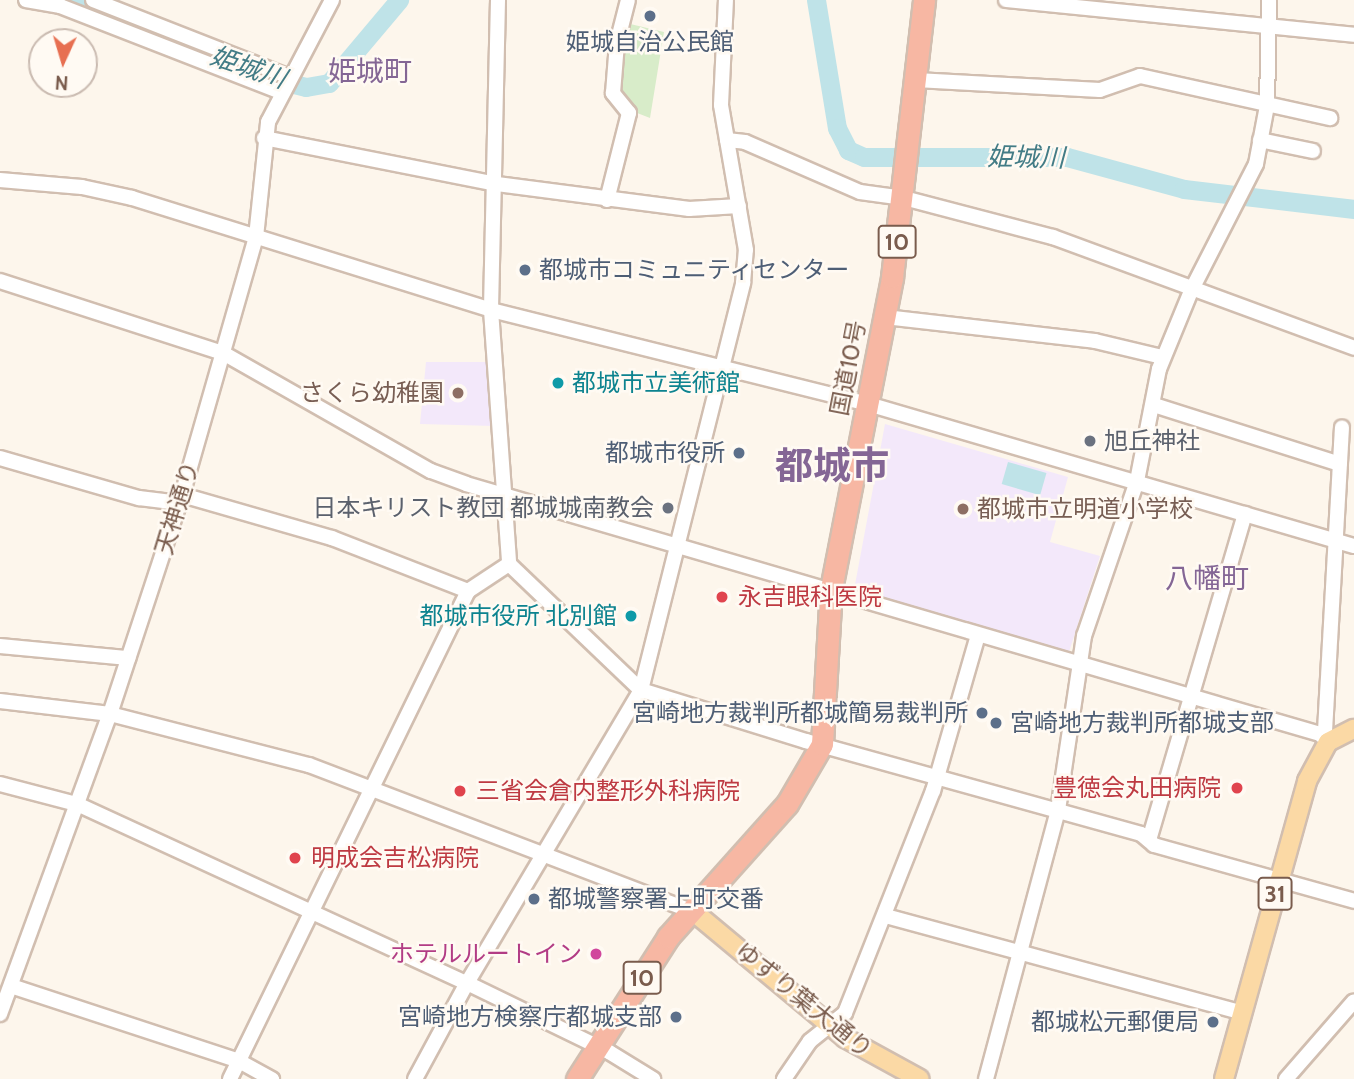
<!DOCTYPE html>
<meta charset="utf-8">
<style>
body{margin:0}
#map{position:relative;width:1354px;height:1079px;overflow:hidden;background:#fdf6ec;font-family:Cabin,"Noto Sans JP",sans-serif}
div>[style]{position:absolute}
.education>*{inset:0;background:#f3e8fa}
.green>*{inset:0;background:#d8ecc9}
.water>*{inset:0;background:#bfe3e8;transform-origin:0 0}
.river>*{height:19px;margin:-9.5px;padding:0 9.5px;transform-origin:9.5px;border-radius:9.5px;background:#bfe3e8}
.roads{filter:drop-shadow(2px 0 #d1beb0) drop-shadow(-2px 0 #d1beb0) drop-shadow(0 2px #d1beb0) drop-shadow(0 -2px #d1beb0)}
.minor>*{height:14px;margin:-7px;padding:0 7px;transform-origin:7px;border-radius:7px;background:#fff}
.major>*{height:18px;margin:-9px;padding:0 9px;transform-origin:9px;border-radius:9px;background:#fbd9a5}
.highway>*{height:21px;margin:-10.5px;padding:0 10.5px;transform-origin:10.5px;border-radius:10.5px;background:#f7b7a3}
.dots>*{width:19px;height:19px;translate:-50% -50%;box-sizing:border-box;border:4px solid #fffaf3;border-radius:50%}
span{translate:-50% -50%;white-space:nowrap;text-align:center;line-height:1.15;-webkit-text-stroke:5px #fffaf3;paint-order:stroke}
.shield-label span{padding:2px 5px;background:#fffaf3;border:2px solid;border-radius:5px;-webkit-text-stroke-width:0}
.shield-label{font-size:23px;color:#7a5c4d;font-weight:700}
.service-label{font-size:24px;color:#4e5e75}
.left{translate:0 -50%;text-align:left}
.right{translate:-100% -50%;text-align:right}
.street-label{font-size:24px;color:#7a5c4d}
.culture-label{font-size:24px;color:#0d838f}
.education-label{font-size:24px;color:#785e54}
.worship-label{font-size:24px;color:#5b616d}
.health-label{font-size:24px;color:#be3a42}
.hotel-label{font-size:24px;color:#b23c85}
.water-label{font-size:26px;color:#437c86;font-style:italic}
.quarter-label{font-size:28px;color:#846695}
.town-label{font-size:38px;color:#846695;font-weight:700}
.north{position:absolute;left:28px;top:28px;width:70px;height:70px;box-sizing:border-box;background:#fffaf3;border:2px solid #cabbb1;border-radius:50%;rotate:184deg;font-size:19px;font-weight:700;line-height:28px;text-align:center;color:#7a5c4d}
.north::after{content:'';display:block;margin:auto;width:24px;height:32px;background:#e76f51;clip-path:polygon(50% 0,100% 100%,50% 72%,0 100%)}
</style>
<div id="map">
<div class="education">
<div style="clip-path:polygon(426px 362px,491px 362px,495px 426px,420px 424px)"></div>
<div style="clip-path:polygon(885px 424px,1068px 477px,1050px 542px,1100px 556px,1068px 655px,854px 590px)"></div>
</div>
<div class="green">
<div style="clip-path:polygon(626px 23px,664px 32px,650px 118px,632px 111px,621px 97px,618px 84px)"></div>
</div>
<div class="water">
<div style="left:1008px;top:462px;width:40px;height:23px;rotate:16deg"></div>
</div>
<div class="river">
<div style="left:68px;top:0;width:212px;rotate:21.3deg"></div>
<div style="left:266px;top:77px;width:41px;rotate:14deg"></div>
<div style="left:306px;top:87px;width:23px;rotate:-10deg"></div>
<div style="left:329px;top:83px;width:109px;rotate:-49.9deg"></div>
<div style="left:816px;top:0;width:130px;rotate:80.7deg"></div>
<div style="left:837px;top:128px;width:25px;rotate:63deg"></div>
<div style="left:848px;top:150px;width:17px;rotate:24deg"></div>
<div style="left:864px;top:157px;width:203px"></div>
<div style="left:1067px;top:157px;width:121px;rotate:15.3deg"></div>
<div style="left:1184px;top:189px;width:171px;rotate:6.7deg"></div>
</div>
<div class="roads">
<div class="minor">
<div style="left:26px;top:0;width:35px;rotate:10deg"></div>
<div style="left:60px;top:6px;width:237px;rotate:21.3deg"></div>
<div style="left:93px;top:0;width:211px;rotate:21.4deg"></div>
<div style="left:498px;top:0;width:310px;rotate:91.3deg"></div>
<div style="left:491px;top:310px;width:255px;rotate:85.9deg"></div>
<div style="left:509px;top:564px;width:182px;rotate:43.7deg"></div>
<div style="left:641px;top:690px;width:173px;rotate:17.2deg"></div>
<div style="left:806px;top:741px;width:348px;rotate:15.5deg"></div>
<div style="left:1141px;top:834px;width:17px;rotate:40deg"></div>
<div style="left:1154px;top:845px;width:208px;rotate:15.6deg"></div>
<div style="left:1006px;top:0;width:350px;rotate:5.7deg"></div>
<div style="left:916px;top:80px;width:184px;rotate:3.1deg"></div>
<div style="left:1100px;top:90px;width:42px;rotate:-19.3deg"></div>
<div style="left:1140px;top:76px;width:195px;rotate:12.5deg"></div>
<div style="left:264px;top:138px;width:237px;rotate:11.2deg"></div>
<div style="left:497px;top:184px;width:194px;rotate:7.4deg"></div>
<div style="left:689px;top:209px;width:50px;rotate:-3.4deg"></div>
<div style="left:727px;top:140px;width:18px;rotate:6deg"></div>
<div style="left:745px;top:142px;width:125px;rotate:23.5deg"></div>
<div style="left:860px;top:192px;width:44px;rotate:7.8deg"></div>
<div style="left:904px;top:198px;width:154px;rotate:14.7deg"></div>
<div style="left:1053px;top:237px;width:321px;rotate:20.2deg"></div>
<div style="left:1260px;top:140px;width:54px;rotate:11.7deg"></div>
<div style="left:0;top:180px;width:82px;rotate:4.9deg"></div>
<div style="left:82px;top:187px;width:51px;rotate:12.4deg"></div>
<div style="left:132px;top:198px;width:376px;rotate:17.3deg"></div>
<div style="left:491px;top:310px;width:389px;rotate:14deg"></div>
<div style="left:868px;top:404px;width:506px;rotate:16.29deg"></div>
<div style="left:607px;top:200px;width:90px;rotate:-75.8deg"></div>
<div style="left:629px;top:113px;width:26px;rotate:-129deg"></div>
<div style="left:613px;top:93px;width:50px;rotate:-85.4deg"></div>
<div style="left:617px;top:43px;width:44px;rotate:-75.7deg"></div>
<div style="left:0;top:281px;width:234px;rotate:17.9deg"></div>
<div style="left:223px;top:353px;width:239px;rotate:29.6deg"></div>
<div style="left:431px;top:471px;width:37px;rotate:20deg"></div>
<div style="left:466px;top:484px;width:890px;rotate:16.32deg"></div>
<div style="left:1320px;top:734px;width:11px;rotate:45deg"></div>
<div style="left:885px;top:317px;width:211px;rotate:6.5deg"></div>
<div style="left:1095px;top:341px;width:69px;rotate:13.4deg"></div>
<div style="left:1154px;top:405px;width:195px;rotate:17.6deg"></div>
<div style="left:0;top:458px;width:145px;rotate:16.1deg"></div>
<div style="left:139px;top:498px;width:41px;rotate:7deg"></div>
<div style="left:182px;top:495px;width:156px;rotate:16deg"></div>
<div style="left:332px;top:538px;width:146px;rotate:21.3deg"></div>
<div style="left:0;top:646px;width:129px;rotate:5.4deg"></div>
<div style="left:0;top:701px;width:111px;rotate:6.7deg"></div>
<div style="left:110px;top:714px;width:205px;rotate:14.4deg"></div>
<div style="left:309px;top:765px;width:412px;rotate:20.9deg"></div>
<div style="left:1328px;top:742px;width:11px;rotate:-105deg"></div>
<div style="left:1325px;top:731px;width:304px;rotate:-86.8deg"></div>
<div style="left:0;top:784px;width:80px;rotate:14.6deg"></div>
<div style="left:77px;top:804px;width:429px;rotate:24.7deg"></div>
<div style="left:467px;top:983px;width:158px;rotate:25.9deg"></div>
<div style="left:609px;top:1052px;width:52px;rotate:31.5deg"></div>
<div style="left:1149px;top:840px;width:340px;rotate:-73.6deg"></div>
<div style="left:886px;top:916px;width:370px;rotate:15.2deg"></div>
<div style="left:11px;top:986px;width:240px;rotate:18.2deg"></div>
<div style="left:239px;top:1061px;width:38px;rotate:29deg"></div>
<div style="left:0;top:1014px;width:320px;rotate:-69.9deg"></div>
<div style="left:110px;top:714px;width:231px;rotate:-71.8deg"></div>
<div style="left:182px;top:495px;width:268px;rotate:-74deg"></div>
<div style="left:256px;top:237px;width:116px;rotate:-84deg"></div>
<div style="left:268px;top:122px;width:138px;rotate:-62.3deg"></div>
<div style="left:230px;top:1079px;width:543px;rotate:-64deg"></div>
<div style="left:468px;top:591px;width:49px;rotate:-33.4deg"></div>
<div style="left:415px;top:1079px;width:109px;rotate:-61.6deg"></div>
<div style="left:467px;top:983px;width:341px;rotate:-59.3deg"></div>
<div style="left:641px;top:690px;width:420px;rotate:-75.9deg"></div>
<div style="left:743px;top:283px;width:33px;rotate:-85deg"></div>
<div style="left:746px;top:250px;width:147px;rotate:-99.8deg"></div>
<div style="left:721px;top:105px;width:105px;rotate:-87.3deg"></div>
<div style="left:784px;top:1079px;width:46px;rotate:-55.6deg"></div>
<div style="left:810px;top:1041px;width:45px;rotate:-38.7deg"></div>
<div style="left:845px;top:1013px;width:239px;rotate:-68.4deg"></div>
<div style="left:933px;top:791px;width:162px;rotate:-73.9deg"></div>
<div style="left:986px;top:1079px;width:278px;rotate:-75deg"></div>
<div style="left:1058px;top:810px;width:176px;rotate:-81.5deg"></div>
<div style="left:1084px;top:636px;width:164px;rotate:-71.1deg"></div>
<div style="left:1137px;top:481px;width:114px;rotate:-78.9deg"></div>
<div style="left:1159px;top:369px;width:84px;rotate:-67.7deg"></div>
<div style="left:1191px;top:291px;width:143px;rotate:-62.9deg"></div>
<div style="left:1256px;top:164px;width:59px;rotate:-79.3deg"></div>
<div style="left:1267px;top:106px;width:106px;rotate:-88.9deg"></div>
<div style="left:1286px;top:1079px;width:103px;rotate:-48.9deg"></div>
</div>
<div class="major">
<div style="left:694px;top:912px;width:197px;rotate:39.8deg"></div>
<div style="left:845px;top:1038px;width:85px;rotate:28.7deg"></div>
<div style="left:1224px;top:1079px;width:309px;rotate:-74.4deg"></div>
<div style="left:1307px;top:781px;width:44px;rotate:-61.7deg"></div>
<div style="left:1328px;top:742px;width:29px;rotate:-27deg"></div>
</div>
<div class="highway">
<div style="left:577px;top:1079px;width:169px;rotate:-57.3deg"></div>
<div style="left:668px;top:937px;width:178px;rotate:-48.2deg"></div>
<div style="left:787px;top:804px;width:69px;rotate:-59.7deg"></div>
<div style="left:822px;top:744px;width:155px;rotate:-86.7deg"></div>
<div style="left:831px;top:589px;width:318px;rotate:-78.9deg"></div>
<div style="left:892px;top:277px;width:279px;rotate:-83.4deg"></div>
</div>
</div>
<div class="dots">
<div style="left:650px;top:16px;background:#5c6f8a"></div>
<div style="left:525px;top:270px;background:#5c6f8a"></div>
<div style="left:558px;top:383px;background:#0f9aa8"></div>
<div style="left:458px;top:393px;background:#8d6e63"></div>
<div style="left:1090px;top:441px;background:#6b7280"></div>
<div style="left:739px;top:453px;background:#5c6f8a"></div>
<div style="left:668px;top:508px;background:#6b7280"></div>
<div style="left:963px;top:509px;background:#8d6e63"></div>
<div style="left:722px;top:597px;background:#e0444e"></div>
<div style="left:631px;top:616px;background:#0f9aa8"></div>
<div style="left:982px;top:713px;background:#5c6f8a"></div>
<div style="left:996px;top:723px;background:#5c6f8a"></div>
<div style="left:1237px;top:788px;background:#e0444e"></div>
<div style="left:460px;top:791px;background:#e0444e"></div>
<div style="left:295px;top:858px;background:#e0444e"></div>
<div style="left:534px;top:899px;background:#5c6f8a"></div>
<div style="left:596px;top:954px;background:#d1479c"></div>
<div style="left:676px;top:1017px;background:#5c6f8a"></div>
<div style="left:1213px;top:1022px;background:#5c6f8a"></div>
</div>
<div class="shield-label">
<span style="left:897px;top:242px">10</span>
<span style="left:1275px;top:894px">31</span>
<span style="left:642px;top:978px">10</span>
</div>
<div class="service-label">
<span style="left:650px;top:42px">姫城自治公民館</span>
<span class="left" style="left:539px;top:270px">都城市コミュニティセンター</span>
<span class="right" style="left:725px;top:453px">都城市役所</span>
<span class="right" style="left:968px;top:713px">宮崎地方裁判所都城簡易裁判所</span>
<span class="left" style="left:1010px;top:723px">宮崎地方裁判所都城支部</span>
<span class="left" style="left:548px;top:899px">都城警察署上町交番</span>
<span class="right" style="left:662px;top:1017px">宮崎地方検察庁都城支部</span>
<span class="right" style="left:1199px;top:1022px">都城松元郵便局</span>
</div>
<div class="street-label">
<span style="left:848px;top:368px;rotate:-79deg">国道10号</span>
<span style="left:177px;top:508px;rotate:-73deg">天神通り</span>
<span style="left:804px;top:1000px;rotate:39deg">ゆずり葉大通り</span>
</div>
<div class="culture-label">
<span class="left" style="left:572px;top:383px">都城市立美術館</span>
<span class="right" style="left:617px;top:616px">都城市役所 北別館</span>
</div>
<div class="education-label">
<span class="right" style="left:444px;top:393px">さくら幼稚園</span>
<span class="left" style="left:977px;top:509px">都城市立明道小学校</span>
</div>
<div class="worship-label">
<span class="left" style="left:1104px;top:441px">旭丘神社</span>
<span class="right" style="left:654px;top:508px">日本キリスト教団 都城城南教会</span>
</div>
<div class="health-label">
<span class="left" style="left:738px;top:597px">永吉眼科医院</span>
<span class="right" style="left:1221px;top:788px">豊徳会丸田病院</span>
<span class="left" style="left:476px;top:791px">三省会倉内整形外科病院</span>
<span class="left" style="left:311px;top:858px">明成会吉松病院</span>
</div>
<div class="hotel-label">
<span class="right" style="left:582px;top:954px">ホテルルートイン</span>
</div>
<div class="water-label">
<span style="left:248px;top:68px;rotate:19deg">姫城川</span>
<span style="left:1026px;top:158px;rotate:1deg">姫城川</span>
</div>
<div class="quarter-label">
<span style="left:370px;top:71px">姫城町</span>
<span style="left:1207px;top:578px">八幡町</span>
</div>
<div class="town-label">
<span style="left:832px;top:466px">都城市</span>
</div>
<div class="north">N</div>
</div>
